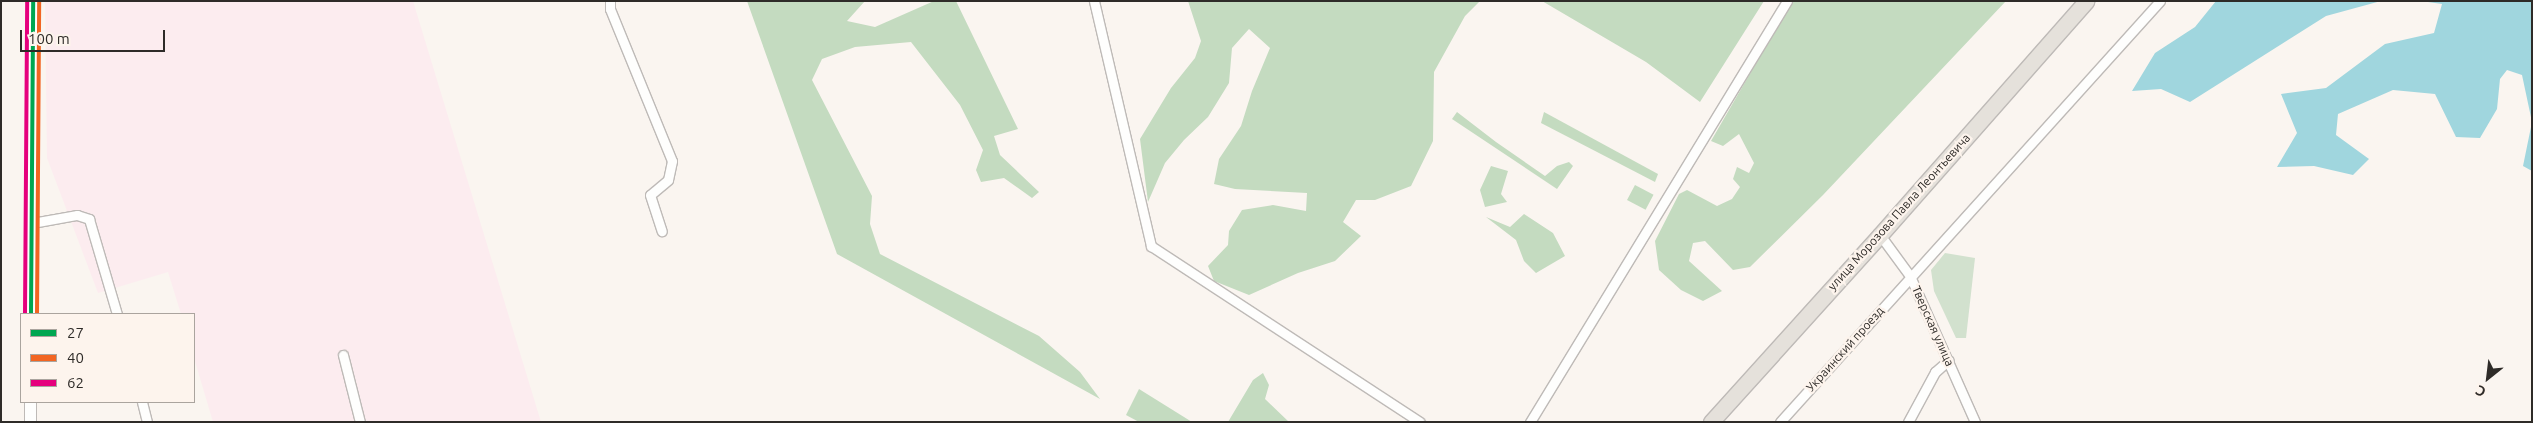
<!DOCTYPE html>
<meta charset="utf-8">
<style>
body{margin:0}
#map{position:relative;width:2533px;height:423px;overflow:hidden;background:#faf5f0;font-family:Ubuntu,sans-serif}
div>[style]{position:absolute}
.industrial>*{inset:0;background:#fcecef}
.green>*{inset:0;background:#d2e1ce}
.forest>*{inset:0;background:#c4dbc0;transform-origin:0 0}
.water>*{inset:0;background:#a0d6de}
.roads{filter:drop-shadow(1px 0 #bebab7) drop-shadow(-1px 0 #bebab7) drop-shadow(0 1px #bebab7) drop-shadow(0 -1px #bebab7)}
.minor>*{height:9px;margin:-4.5px;padding:0 4.5px;transform-origin:4.5px;border-radius:4.5px;background:#fefefd}
.tertiary>*{height:11px;margin:-5.5px;padding:0 5.5px;transform-origin:5.5px;border-radius:5.5px;background:#fefefd}
.primary>*{height:15px;margin:-7.5px;padding:0 7.5px;transform-origin:7.5px;border-radius:7.5px;background:#e5e1db}
.bus-1>*{height:4px;margin:-2px;padding:0 2px;transform-origin:2px;border-radius:2px;background:#00a651}
.bus-2>*{height:4px;margin:-2px;padding:0 2px;transform-origin:2px;border-radius:2px;background:#f26522}
.bus-3>*{height:4px;margin:-2px;padding:0 2px;transform-origin:2px;border-radius:2px;background:#e5007d}
span{translate:-50% -50%;white-space:nowrap;text-align:center;line-height:1.15;-webkit-text-stroke:4.5px #fdf4ed;paint-order:stroke}
.street-label{font-size:12px;color:#2e2b28}
.frame{position:absolute;inset:0;border:2px solid #2e2b28;pointer-events:none}
.legend{position:absolute;left:20px;top:313px;width:175px;height:90px;box-sizing:border-box;background:#fdf4ed;border:1px solid #aaa49e;margin:0;padding:6px 9px;list-style:none;font-size:15px;color:#2e2b28}
.legend li{display:flex;align-items:center;gap:10px;height:25px}
.legend b{width:25px;border:1px solid #aaa49e}
.north{position:absolute;left:2463px;top:353px;width:50px;height:50px;-webkit-text-stroke:4px #fdf4ed;paint-order:stroke;rotate:209deg;font-size:14px;font-weight:700;line-height:20px;text-align:center;color:#2e2b28}
.north::after{content:'';display:block;margin:auto;width:18px;height:22px;background:#2e2b28;clip-path:polygon(50% 0,100% 100%,50% 72%,0 100%)}
.scale{position:absolute;left:20px;top:30px;width:145px;height:22px;box-sizing:border-box;border:2px solid #2e2b28;border-top:0;padding-left:6px;font-size:15px;line-height:18px;white-space:nowrap;color:#2e2b28;-webkit-text-stroke:4px #fdf4ed;paint-order:stroke}
</style>
<div id="map">
<div class="industrial">
<div style="clip-path:polygon(45px 1px,413px 1px,541px 422px,213px 422px,194px 358px,194px 314px,181px 314px,168px 272px,98px 293px,47px 158px)"></div>
</div>
<div class="green">
<div style="clip-path:polygon(1945px 253px,1975px 258px,1966px 338px,1956px 338px,1934px 291px,1931px 270px)"></div>
</div>
<div class="forest">
<div style="clip-path:polygon(747px 1px,865px 1px,847px 21px,875px 27px,934px 1px,956px 1px,1018px 129px,994px 136px,1000px 155px,1039px 192px,1032px 198px,1004px 178px,981px 182px,976px 170px,983px 150px,960px 105px,911px 42px,855px 47px,822px 59px,812px 80px,872px 196px,870px 224px,880px 254px,1039px 336px,1080px 372px,1100px 399px,837px 254px)"></div>
<div style="clip-path:polygon(1188px 1px,1480px 1px,1465px 16px,1434px 72px,1433px 141px,1411px 186px,1375px 200px,1356px 200px,1343px 222px,1361px 236px,1335px 261px,1298px 273px,1249px 295px,1214px 281px,1208px 266px,1228px 245px,1229px 231px,1242px 210px,1273px 205px,1306px 211px,1307px 193px,1235px 189px,1214px 184px,1219px 159px,1241px 126px,1252px 91px,1270px 48px,1249px 29px,1232px 48px,1229px 83px,1208px 117px,1184px 140px,1165px 163px,1148px 202px,1140px 139px,1171px 88px,1195px 58px,1201px 41px)"></div>
<div style="clip-path:polygon(1542px 1px,1764px 1px,1700px 102px,1646px 62px)"></div>
<div style="clip-path:polygon(1792px 1px,2006px 1px,1823px 195px,1750px 267px,1733px 270px,1705px 241px,1693px 243px,1689px 261px,1722px 291px,1703px 301px,1681px 290px,1659px 270px,1655px 241px,1679px 194px,1687px 190px,1717px 206px,1732px 199px,1740px 187px,1733px 179px,1737px 167px,1749px 173px,1754px 163px,1739px 134px,1723px 146px,1711px 141px)"></div>
<div style="clip-path:polygon(1457px 112px,1496px 142px,1545px 176px,1557px 166px,1569px 162px,1573px 166px,1557px 189px,1452px 119px)"></div>
<div style="clip-path:polygon(1544px 112px,1658px 174px,1655px 182px,1541px 123px)"></div>
<div style="clip-path:polygon(1491px 166px,1508px 171px,1501px 194px,1507px 202px,1485px 207px,1480px 190px)"></div>
<div style="left:1635px;top:185px;width:21px;height:17px;rotate:28deg"></div>
<div style="clip-path:polygon(1524px 214px,1553px 233px,1565px 256px,1536px 273px,1524px 261px,1516px 240px,1486px 217px,1510px 227px)"></div>
<div style="clip-path:polygon(1263px 373px,1269px 385px,1265px 399px,1289px 422px,1228px 422px,1253px 380px)"></div>
<div style="clip-path:polygon(1139px 389px,1192px 422px,1139px 422px,1126px 415px)"></div>
</div>
<div class="water">
<div style="clip-path:polygon(2216px 1px,2381px 1px,2326px 16px,2190px 102px,2161px 89px,2132px 91px,2155px 53px,2195px 27px)"></div>
<div style="clip-path:polygon(2421px 1px,2532px 1px,2532px 171px,2523px 166px,2532px 122px,2522px 75px,2507px 70px,2500px 79px,2497px 109px,2480px 138px,2456px 137px,2435px 94px,2393px 90px,2338px 114px,2336px 135px,2369px 159px,2353px 175px,2314px 166px,2277px 167px,2297px 133px,2281px 94px,2326px 88px,2385px 44px,2434px 33px,2442px 4px)"></div>
</div>
<div class="roads">
<div class="minor">
<div style="left:610px;top:1px;width:8px;rotate:90deg"></div>
<div style="left:610px;top:9px;width:164px;rotate:67.8deg"></div>
<div style="left:672px;top:161px;width:19px;rotate:102deg"></div>
<div style="left:668px;top:180px;width:23px;rotate:140deg"></div>
<div style="left:650px;top:195px;width:38px;rotate:72deg"></div>
<div style="left:1094px;top:1px;width:252px;rotate:76.9deg"></div>
<div style="left:1151px;top:246px;width:321px;rotate:33.2deg"></div>
<div style="left:32px;top:223px;width:46px;rotate:-10.1deg"></div>
<div style="left:77px;top:215px;width:13px;rotate:18deg"></div>
<div style="left:89px;top:219px;width:99px;rotate:73.6deg"></div>
<div style="left:1880px;top:235px;width:51px;rotate:53.8deg"></div>
<div style="left:1910px;top:276px;width:160px;rotate:66deg"></div>
<div style="left:343px;top:355px;width:69px;rotate:75.8deg"></div>
<div style="left:142px;top:402px;width:21px;rotate:76deg"></div>
<div style="left:1530px;top:422px;width:493px;rotate:-58.6deg"></div>
<div style="left:1780px;top:422px;width:567px;rotate:-47.93deg"></div>
<div style="left:1908px;top:422px;width:57px;rotate:-61.6deg"></div>
<div style="left:1935px;top:372px;width:18px;rotate:-41deg"></div>
</div>
<div class="tertiary">
<div style="left:31px;top:314px;width:313px;rotate:-89.6deg"></div>
<div style="left:30px;top:422px;width:20px;rotate:-90deg"></div>
</div>
<div class="primary">
<div style="left:1711px;top:422px;width:252px;rotate:-47.9deg"></div>
<div style="left:1880px;top:235px;width:312px;rotate:-48.6deg"></div>
</div>
</div>
<div class="bus-1">
<div style="left:31px;top:314px;width:313px;rotate:-89.6deg"></div>
</div>
<div class="bus-2">
<div style="left:37px;top:314px;width:313px;rotate:-89.6deg"></div>
</div>
<div class="bus-3">
<div style="left:25px;top:314px;width:313px;rotate:-89.6deg"></div>
</div>
<div class="street-label">
<span style="left:1899px;top:212px;rotate:-48deg">улица Морозова Павла Леонтьевича</span>
<span style="left:1933px;top:326px;rotate:66deg">Тверская улица</span>
<span style="left:1845px;top:349px;rotate:-48deg">Украинский проезд</span>
</div>
<div class="frame"></div>
<ul class="legend">
<li><b style="height:6px;background:#00a651"></b>27</li>
<li><b style="height:6px;background:#f26522"></b>40</li>
<li><b style="height:6px;background:#e5007d"></b>62</li>
</ul>
<div class="north">С</div>
<div class="scale">100 m</div>
</div>
